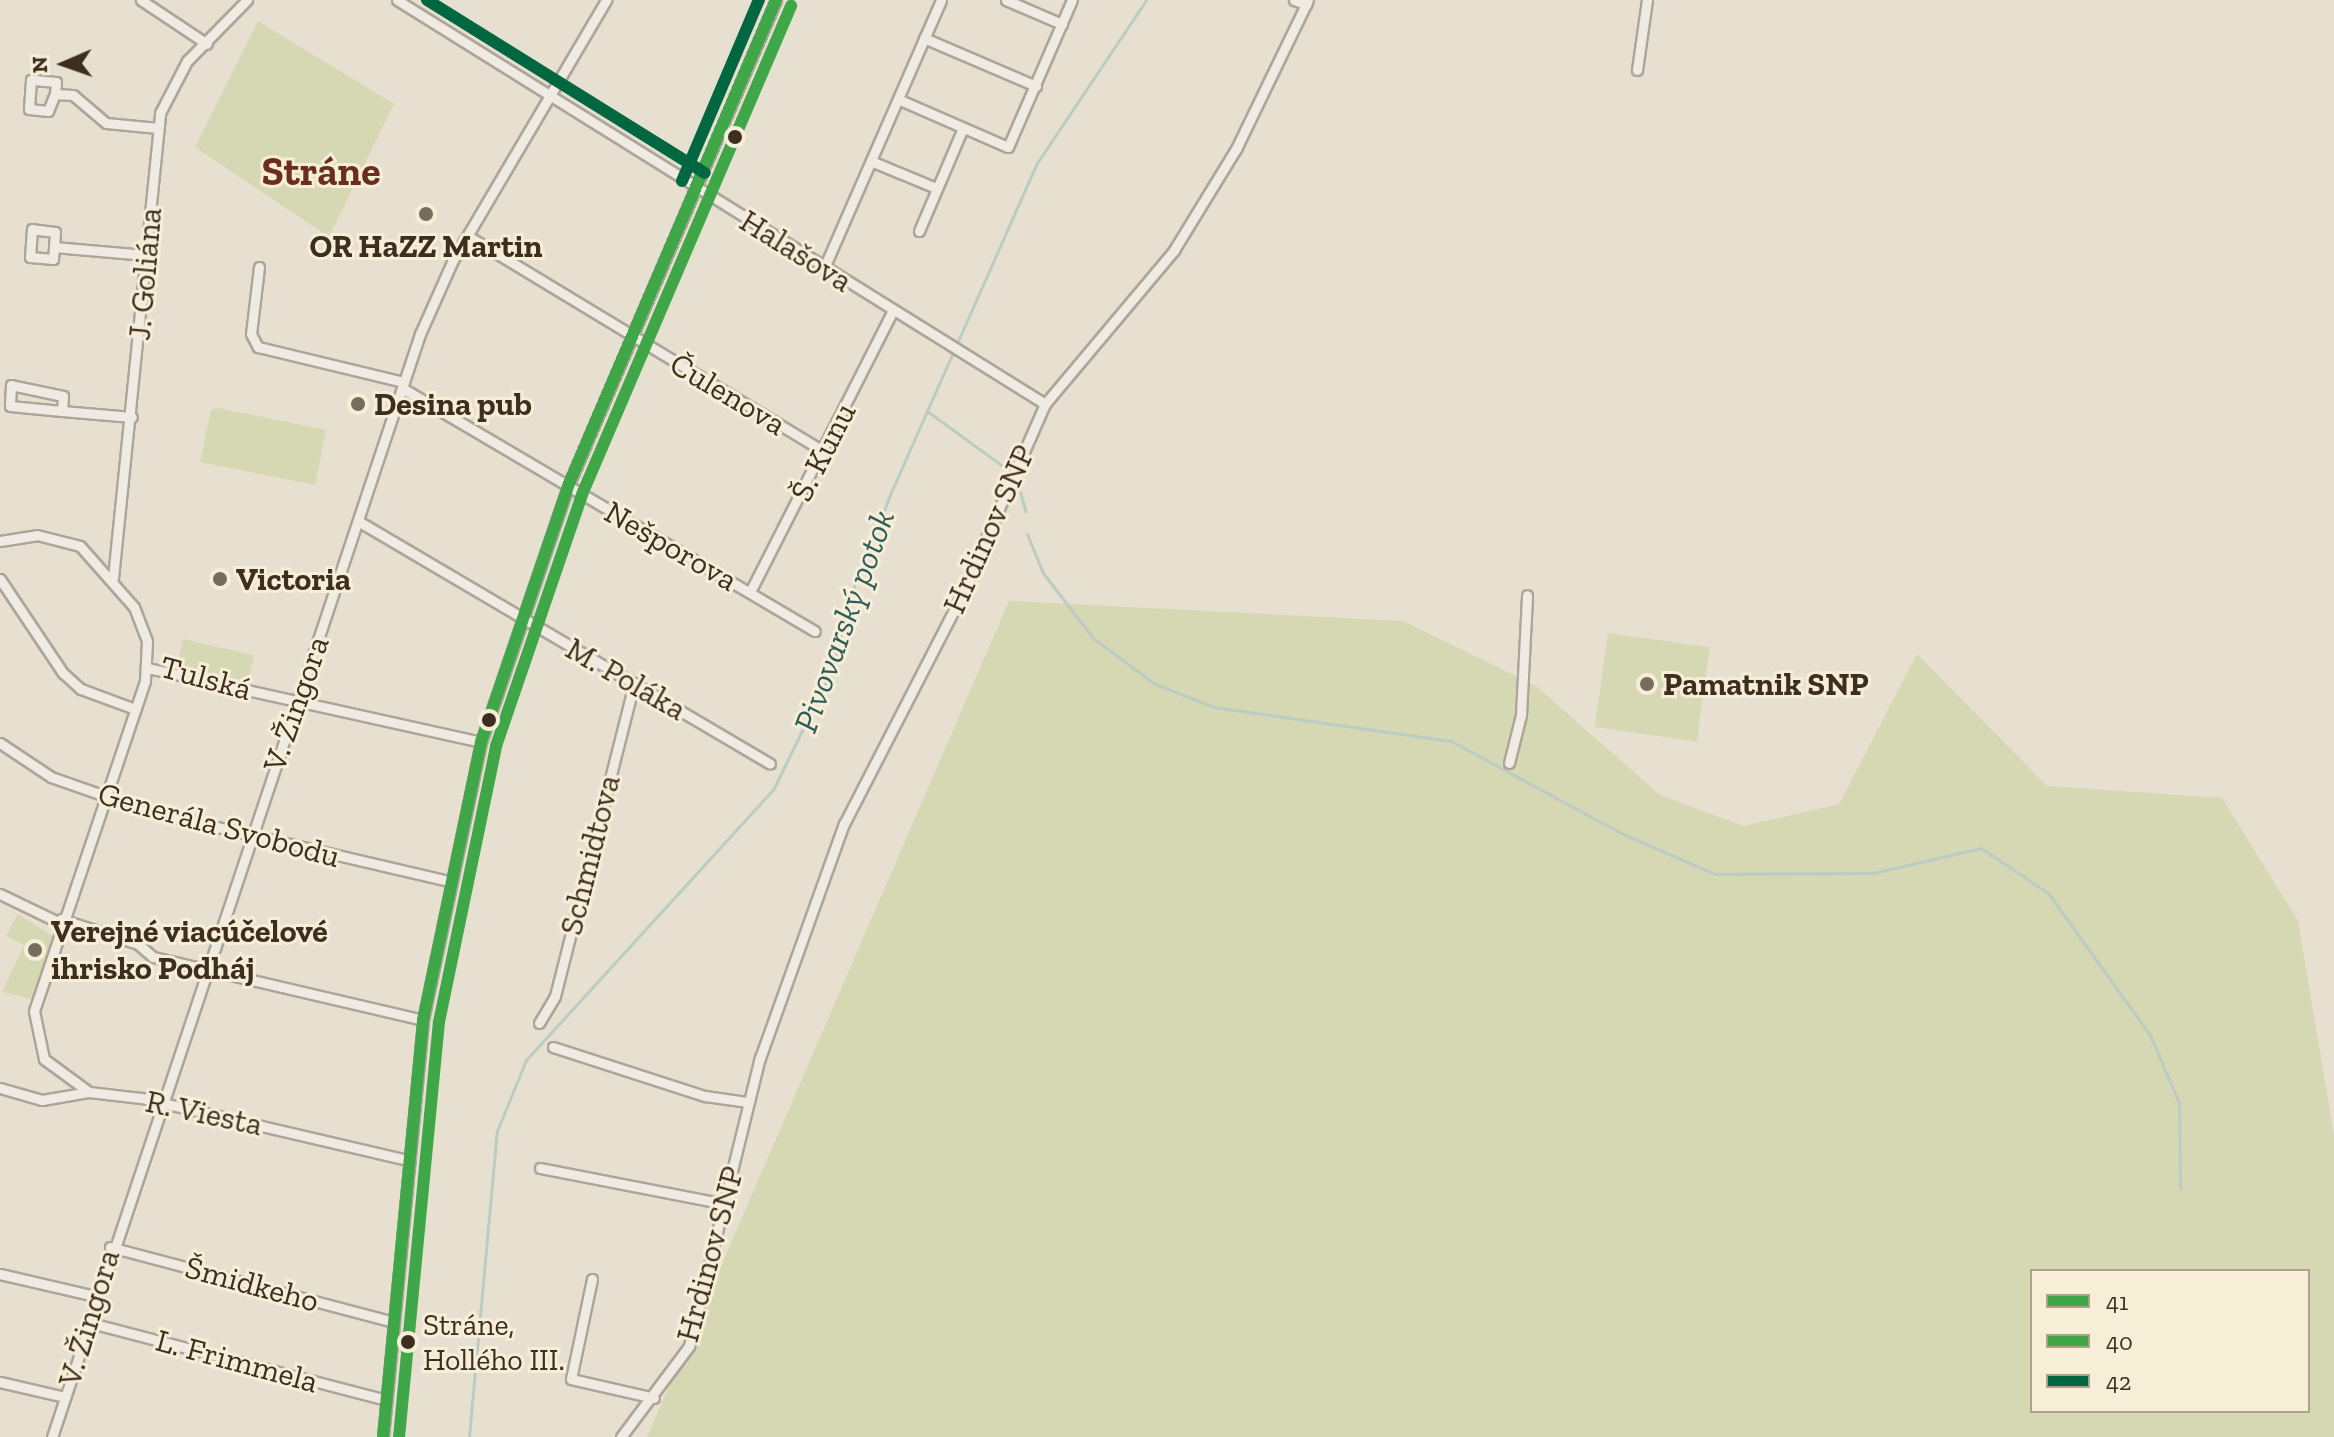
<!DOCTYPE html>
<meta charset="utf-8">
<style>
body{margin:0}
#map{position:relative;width:2334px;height:1437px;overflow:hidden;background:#e7e0d1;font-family:"Zilla Slab",serif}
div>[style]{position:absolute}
.green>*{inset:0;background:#d6d7b3;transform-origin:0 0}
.stream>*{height:3px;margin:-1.5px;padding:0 1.5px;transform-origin:1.5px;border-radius:1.5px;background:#bcccc2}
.roads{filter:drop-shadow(2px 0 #ada599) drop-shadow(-2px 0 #ada599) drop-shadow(0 2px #ada599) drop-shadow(0 -2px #ada599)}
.minor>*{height:9px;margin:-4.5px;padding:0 4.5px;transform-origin:4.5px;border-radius:4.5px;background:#efebe3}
.bus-1>*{height:12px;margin:-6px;padding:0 6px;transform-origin:6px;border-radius:6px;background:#3fa747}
.bus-2>*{height:12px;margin:-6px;padding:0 6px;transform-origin:6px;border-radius:6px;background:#3fa747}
.bus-3>*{height:12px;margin:-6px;padding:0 6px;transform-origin:6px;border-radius:6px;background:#006740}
.dots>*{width:22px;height:22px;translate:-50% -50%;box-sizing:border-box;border:4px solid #f7eed8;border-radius:50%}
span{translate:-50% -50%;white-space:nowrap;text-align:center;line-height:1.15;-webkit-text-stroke:6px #f7eed8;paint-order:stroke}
.bus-label{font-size:30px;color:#3d2e20}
.left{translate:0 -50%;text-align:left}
.poi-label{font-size:32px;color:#3d2e20;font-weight:700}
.street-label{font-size:32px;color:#3d2e20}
.water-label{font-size:34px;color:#2f5d5a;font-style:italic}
.district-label{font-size:40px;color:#6b2e1e;font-weight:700}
.legend{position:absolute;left:2030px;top:1269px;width:280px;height:144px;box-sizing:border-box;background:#f7eed8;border:2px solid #ada18e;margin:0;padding:10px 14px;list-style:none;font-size:24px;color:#3d2e20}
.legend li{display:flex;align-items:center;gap:16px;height:40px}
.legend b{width:40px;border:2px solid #ada18e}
.north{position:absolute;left:24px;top:24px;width:80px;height:80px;-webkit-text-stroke:6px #f7eed8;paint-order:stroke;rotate:268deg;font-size:22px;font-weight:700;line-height:32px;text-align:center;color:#3d2e20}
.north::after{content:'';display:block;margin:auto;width:28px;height:36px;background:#3d2e20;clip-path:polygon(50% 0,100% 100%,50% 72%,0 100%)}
</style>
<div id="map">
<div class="green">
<div style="clip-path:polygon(258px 21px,394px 104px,329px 237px,195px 147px)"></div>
<div style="clip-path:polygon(218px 408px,326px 430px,315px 485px,200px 462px,211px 410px)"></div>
<div style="clip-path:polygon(evenodd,1009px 601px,1403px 621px,1536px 686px,1660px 795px,1744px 826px,1839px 804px,1917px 654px,2047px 786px,2222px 798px,2298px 921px,2334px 1135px,2334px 1437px,647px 1437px,1009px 601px,2032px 1271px,2308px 1271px,2308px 1411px,2032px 1411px,2032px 1271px)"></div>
<div style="left:1608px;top:633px;width:103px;height:95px;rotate:8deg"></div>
<div style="left:183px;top:639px;width:73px;height:27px;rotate:13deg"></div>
<div style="clip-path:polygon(18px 914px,53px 936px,31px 999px,2px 992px,24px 945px,6px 936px)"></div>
</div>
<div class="stream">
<div style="left:927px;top:411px;width:104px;rotate:36deg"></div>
<div style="left:1016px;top:478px;width:35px;rotate:74deg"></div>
<div style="left:1027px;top:534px;width:42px;rotate:67.7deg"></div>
<div style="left:1043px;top:573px;width:82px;rotate:52.4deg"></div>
<div style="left:1093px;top:638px;width:77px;rotate:36.6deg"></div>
<div style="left:1155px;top:684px;width:63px;rotate:21.3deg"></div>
<div style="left:1214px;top:707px;width:239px;rotate:8.2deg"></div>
<div style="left:1451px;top:741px;width:196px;rotate:28.4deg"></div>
<div style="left:1623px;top:834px;width:100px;rotate:23.5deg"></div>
<div style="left:1715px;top:874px;width:158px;rotate:-0.4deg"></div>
<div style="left:1873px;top:873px;width:111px;rotate:-13deg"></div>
<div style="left:1981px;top:848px;width:81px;rotate:33.9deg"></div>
<div style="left:2048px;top:893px;width:175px;rotate:54.3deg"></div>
<div style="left:2150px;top:1035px;width:74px;rotate:66.9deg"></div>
<div style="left:2179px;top:1103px;width:85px;rotate:89.3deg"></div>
<div style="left:469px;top:1437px;width:307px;rotate:-84.8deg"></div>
<div style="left:497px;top:1131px;width:77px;rotate:-67.8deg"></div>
<div style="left:526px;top:1060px;width:368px;rotate:-47.6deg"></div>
<div style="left:774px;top:788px;width:135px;rotate:-64deg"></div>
<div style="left:833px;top:667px;width:72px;rotate:-76.3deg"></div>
<div style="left:850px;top:597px;width:115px;rotate:-68.6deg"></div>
<div style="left:892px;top:490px;width:358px;rotate:-66.1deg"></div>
<div style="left:1037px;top:163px;width:196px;rotate:-56.2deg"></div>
</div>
<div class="roads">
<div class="minor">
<div style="left:141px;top:0;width:79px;rotate:33.7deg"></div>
<div style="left:397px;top:0;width:764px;rotate:31.94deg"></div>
<div style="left:1006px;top:0;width:61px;rotate:23.2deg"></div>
<div style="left:1294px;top:0;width:13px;rotate:18deg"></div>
<div style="left:924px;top:38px;width:122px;rotate:23.2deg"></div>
<div style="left:1637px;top:70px;width:71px;rotate:-81.9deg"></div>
<div style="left:55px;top:94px;width:12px;rotate:-85deg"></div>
<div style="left:56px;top:82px;width:25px;rotate:-175deg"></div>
<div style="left:31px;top:80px;width:29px;rotate:94deg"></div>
<div style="left:29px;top:109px;width:19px;rotate:6deg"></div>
<div style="left:48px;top:111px;width:18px;rotate:-68deg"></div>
<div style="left:55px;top:94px;width:18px;rotate:3deg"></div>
<div style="left:73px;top:95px;width:43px;rotate:40.3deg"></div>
<div style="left:106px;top:123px;width:52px;rotate:5.5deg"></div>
<div style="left:898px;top:99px;width:120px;rotate:23.6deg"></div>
<div style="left:1008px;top:147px;width:160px;rotate:-66.5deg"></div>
<div style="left:871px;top:161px;width:70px;rotate:22.6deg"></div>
<div style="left:919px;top:231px;width:112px;rotate:-66.9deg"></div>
<div style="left:468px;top:236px;width:417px;rotate:31.2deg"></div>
<div style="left:54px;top:247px;width:15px;rotate:-86deg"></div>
<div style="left:55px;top:232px;width:23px;rotate:-173deg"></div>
<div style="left:32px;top:229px;width:28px;rotate:94deg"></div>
<div style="left:30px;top:257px;width:23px;rotate:5deg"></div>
<div style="left:53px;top:259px;width:12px;rotate:-85deg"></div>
<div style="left:54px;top:247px;width:92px;rotate:5deg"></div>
<div style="left:259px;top:267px;width:67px;rotate:96.8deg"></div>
<div style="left:251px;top:334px;width:15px;rotate:62deg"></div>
<div style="left:258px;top:347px;width:150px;rotate:13.5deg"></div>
<div style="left:824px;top:268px;width:292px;rotate:-66.4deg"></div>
<div style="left:402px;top:388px;width:479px;rotate:30.5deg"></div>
<div style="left:62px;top:411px;width:15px;rotate:-86deg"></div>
<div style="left:63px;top:396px;width:53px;rotate:-168.1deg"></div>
<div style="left:11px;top:385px;width:21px;rotate:93deg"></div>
<div style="left:10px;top:406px;width:52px;rotate:5.5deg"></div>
<div style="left:62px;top:411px;width:70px;rotate:4.9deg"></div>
<div style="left:358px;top:521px;width:478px;rotate:30.5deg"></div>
<div style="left:0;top:541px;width:37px;rotate:-9deg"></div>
<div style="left:37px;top:535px;width:44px;rotate:14.3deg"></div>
<div style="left:80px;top:546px;width:81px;rotate:48.5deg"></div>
<div style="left:134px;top:607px;width:36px;rotate:69deg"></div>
<div style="left:147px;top:641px;width:40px;rotate:92.9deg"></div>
<div style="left:145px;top:681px;width:348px;rotate:108.6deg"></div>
<div style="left:34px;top:1011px;width:49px;rotate:78.2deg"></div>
<div style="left:44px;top:1059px;width:56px;rotate:36.3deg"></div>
<div style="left:113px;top:578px;width:467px;rotate:-84.2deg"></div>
<div style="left:160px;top:113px;width:59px;rotate:-62.6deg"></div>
<div style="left:187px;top:61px;width:86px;rotate:-45.5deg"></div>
<div style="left:0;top:579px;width:113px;rotate:56.2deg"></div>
<div style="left:63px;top:673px;width:24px;rotate:42deg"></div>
<div style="left:81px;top:689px;width:58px;rotate:20.3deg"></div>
<div style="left:750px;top:592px;width:316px;rotate:-63.1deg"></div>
<div style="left:148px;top:668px;width:341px;rotate:12.5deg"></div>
<div style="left:0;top:743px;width:61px;rotate:33.7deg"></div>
<div style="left:51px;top:777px;width:103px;rotate:19.3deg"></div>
<div style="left:148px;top:811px;width:308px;rotate:13.1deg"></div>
<div style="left:1509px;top:763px;width:49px;rotate:-76deg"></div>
<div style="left:1521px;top:715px;width:120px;rotate:-87.1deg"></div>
<div style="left:0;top:894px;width:67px;rotate:25.8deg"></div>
<div style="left:61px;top:919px;width:81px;rotate:18deg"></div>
<div style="left:138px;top:944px;width:20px;rotate:41deg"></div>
<div style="left:153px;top:957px;width:277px;rotate:13.1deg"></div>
<div style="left:539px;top:1023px;width:31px;rotate:-59deg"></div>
<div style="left:555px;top:996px;width:323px;rotate:-75.8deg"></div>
<div style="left:553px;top:1047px;width:160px;rotate:17.9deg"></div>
<div style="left:705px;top:1096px;width:42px;rotate:8.1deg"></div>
<div style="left:0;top:1088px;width:44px;rotate:15.9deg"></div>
<div style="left:42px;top:1100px;width:48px;rotate:-9.7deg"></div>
<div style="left:89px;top:1092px;width:52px;rotate:6.6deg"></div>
<div style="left:141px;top:1098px;width:274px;rotate:13.1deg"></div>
<div style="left:540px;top:1168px;width:189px;rotate:11deg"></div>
<div style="left:110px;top:1247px;width:294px;rotate:14.8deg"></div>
<div style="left:0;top:1274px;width:98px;rotate:13deg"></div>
<div style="left:592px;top:1279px;width:102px;rotate:101.9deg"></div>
<div style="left:571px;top:1379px;width:85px;rotate:12.9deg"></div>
<div style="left:87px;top:1322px;width:310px;rotate:14.6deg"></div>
<div style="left:0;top:1382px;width:67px;rotate:13deg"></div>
<div style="left:52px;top:1437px;width:1163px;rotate:-71.55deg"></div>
<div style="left:420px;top:334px;width:81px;rotate:-66deg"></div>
<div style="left:453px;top:260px;width:302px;rotate:-59.5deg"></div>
<div style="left:383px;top:1437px;width:419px;rotate:-84.5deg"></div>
<div style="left:423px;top:1020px;width:284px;rotate:-78.2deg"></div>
<div style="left:481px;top:742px;width:270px;rotate:-71.2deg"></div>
<div style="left:568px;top:486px;width:529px;rotate:-66.83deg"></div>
<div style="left:621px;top:1437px;width:114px;rotate:-53.2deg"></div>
<div style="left:689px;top:1346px;width:297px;rotate:-76.2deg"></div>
<div style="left:760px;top:1058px;width:249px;rotate:-70.3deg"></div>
<div style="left:844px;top:824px;width:250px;rotate:-62.8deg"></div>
<div style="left:958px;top:602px;width:216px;rotate:-66.3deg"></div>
<div style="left:1045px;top:404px;width:201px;rotate:-50deg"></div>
<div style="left:1174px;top:250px;width:119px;rotate:-58.5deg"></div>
<div style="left:1236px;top:149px;width:165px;rotate:-64.2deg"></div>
</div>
</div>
<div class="bus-1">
<div style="left:383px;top:1437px;width:419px;rotate:-84.5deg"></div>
<div style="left:423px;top:1020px;width:284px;rotate:-78.2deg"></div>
<div style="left:481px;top:742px;width:270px;rotate:-71.2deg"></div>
<div style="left:568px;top:486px;width:529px;rotate:-66.83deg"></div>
</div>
<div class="bus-2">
<div style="left:399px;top:1437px;width:417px;rotate:-84.5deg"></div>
<div style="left:439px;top:1022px;width:282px;rotate:-78.3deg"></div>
<div style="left:496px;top:746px;width:268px;rotate:-71.1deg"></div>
<div style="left:583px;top:492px;width:529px;rotate:-66.83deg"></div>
</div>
<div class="bus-3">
<div style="left:427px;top:0;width:327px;rotate:31.9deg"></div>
<div style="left:682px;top:181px;width:197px;rotate:-67deg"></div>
</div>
<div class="dots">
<div style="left:735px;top:137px;background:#3d2e20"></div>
<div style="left:426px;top:214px;background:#786c5e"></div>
<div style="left:358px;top:404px;background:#786c5e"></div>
<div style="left:220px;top:579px;background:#786c5e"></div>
<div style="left:1647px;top:684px;background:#786c5e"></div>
<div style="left:489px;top:720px;background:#3d2e20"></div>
<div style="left:35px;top:950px;background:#786c5e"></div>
<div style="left:408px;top:1342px;background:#3d2e20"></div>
</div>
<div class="bus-label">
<span class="left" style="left:423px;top:1342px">Stráne,<br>Hollého III.</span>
</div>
<div class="poi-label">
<span style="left:426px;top:246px">OR HaZZ Martin</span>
<span class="left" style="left:374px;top:404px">Desina pub</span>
<span class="left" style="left:236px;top:579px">Victoria</span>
<span class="left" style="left:1663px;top:684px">Pamatnik SNP</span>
<span class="left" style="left:51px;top:950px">Verejné viacúčelové<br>ihrisko Podháj</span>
</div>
<div class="street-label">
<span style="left:796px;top:251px;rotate:32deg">Halašova</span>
<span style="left:145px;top:274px;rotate:-85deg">J. Goliána</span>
<span style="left:728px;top:394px;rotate:31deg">Čulenova</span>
<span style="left:823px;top:452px;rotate:-63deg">Š. Kunu</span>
<span style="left:989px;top:529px;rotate:-66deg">Hrdinov SNP</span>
<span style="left:671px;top:546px;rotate:30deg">Nešporova</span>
<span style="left:206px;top:678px;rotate:15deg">Tulská</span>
<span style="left:626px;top:679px;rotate:30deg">M. Poláka</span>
<span style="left:296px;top:704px;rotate:-71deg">V. Žingora</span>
<span style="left:219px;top:825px;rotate:15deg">Generála Svobodu</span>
<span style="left:590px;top:855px;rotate:-76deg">Schmidtova</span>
<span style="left:204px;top:1113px;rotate:12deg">R. Viesta</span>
<span style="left:710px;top:1254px;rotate:-75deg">Hrdinov SNP</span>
<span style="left:252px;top:1284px;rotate:15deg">Šmidkeho</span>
<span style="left:89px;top:1318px;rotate:-73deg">V. Žingora</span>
<span style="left:237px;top:1361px;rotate:15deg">L. Frimmela</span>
</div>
<div class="water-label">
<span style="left:844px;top:621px;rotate:-70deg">Pivovarský potok</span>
</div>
<div class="district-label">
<span style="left:321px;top:171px">Stráne</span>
</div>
<ul class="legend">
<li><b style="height:10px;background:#3fa747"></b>41</li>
<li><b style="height:10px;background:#3fa747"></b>40</li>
<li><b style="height:10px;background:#006740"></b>42</li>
</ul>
<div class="north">N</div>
</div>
